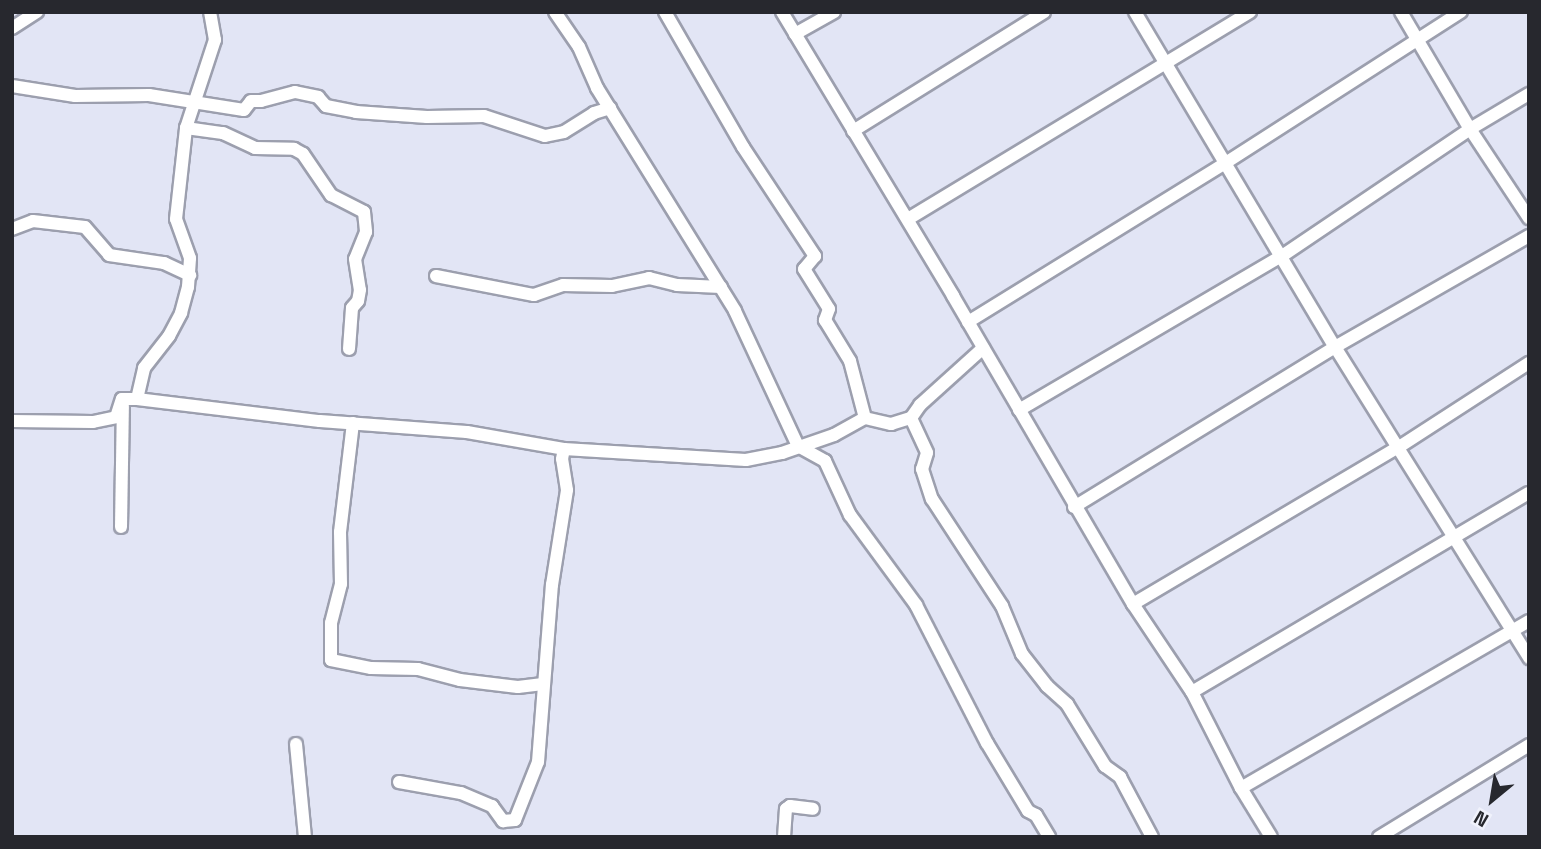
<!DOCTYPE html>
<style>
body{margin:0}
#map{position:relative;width:1541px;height:849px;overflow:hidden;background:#e2e5f5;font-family:"Space Grotesk",sans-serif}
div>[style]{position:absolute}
.roads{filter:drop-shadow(2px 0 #9c9fae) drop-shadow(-2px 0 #9c9fae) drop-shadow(0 2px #9c9fae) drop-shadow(0 -2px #9c9fae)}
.minor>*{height:12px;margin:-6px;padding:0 6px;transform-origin:6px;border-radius:6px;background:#fff}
span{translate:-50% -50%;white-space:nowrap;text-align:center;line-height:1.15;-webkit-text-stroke:5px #f0f2fc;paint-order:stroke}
.frame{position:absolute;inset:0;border:14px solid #27282e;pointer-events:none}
.north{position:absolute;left:1457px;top:765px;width:70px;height:70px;-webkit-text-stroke:5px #f0f2fc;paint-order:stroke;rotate:210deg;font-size:19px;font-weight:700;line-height:28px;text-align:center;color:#27282e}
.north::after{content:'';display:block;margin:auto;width:24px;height:32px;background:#27282e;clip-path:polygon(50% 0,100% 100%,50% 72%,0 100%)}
</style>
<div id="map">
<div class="roads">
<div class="minor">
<div style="left:555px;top:12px;width:42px;rotate:55.6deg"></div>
<div style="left:579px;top:47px;width:45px;rotate:66.3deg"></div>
<div style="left:597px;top:88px;width:262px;rotate:58.2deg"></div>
<div style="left:735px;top:311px;width:149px;rotate:65deg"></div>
<div style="left:798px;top:446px;width:31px;rotate:29deg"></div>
<div style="left:825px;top:461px;width:60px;rotate:65.2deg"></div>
<div style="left:850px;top:515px;width:112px;rotate:53.7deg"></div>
<div style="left:916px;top:605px;width:155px;rotate:62.8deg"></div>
<div style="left:987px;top:743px;width:79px;rotate:58.9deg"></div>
<div style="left:1028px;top:811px;width:9px;rotate:27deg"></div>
<div style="left:1036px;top:815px;width:26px;rotate:59deg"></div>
<div style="left:665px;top:12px;width:156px;rotate:60deg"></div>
<div style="left:743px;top:147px;width:131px;rotate:56.6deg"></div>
<div style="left:815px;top:256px;width:17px;rotate:130deg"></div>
<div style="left:804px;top:269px;width:47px;rotate:58deg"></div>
<div style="left:829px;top:309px;width:12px;rotate:110deg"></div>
<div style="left:825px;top:320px;width:48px;rotate:58.6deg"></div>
<div style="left:850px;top:361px;width:59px;rotate:75.3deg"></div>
<div style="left:782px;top:12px;width:332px;rotate:58.9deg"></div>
<div style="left:953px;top:296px;width:357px;rotate:59.7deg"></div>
<div style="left:1133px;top:604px;width:106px;rotate:56.2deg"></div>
<div style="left:1192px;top:692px;width:108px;rotate:63deg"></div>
<div style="left:1241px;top:788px;width:57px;rotate:58.5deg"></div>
<div style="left:1135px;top:12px;width:390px;rotate:59.2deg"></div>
<div style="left:1335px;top:347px;width:367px;rotate:58deg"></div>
<div style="left:1401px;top:12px;width:136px;rotate:59.5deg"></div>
<div style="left:1470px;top:129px;width:107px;rotate:56.5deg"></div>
<div style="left:12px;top:28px;width:30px;rotate:-33deg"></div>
<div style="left:795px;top:34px;width:45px;rotate:-29.4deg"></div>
<div style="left:12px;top:86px;width:64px;rotate:9deg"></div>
<div style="left:75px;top:96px;width:74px;rotate:-0.8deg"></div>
<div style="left:149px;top:95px;width:96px;rotate:9deg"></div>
<div style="left:244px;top:110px;width:11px;rotate:-52deg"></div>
<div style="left:251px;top:101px;width:10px"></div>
<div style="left:261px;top:101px;width:35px;rotate:-15deg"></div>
<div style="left:295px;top:92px;width:24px;rotate:12deg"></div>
<div style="left:318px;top:97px;width:12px;rotate:48deg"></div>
<div style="left:326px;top:106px;width:31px;rotate:11deg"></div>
<div style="left:356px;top:112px;width:71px;rotate:4deg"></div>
<div style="left:427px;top:117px;width:57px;rotate:-1deg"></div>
<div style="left:484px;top:116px;width:64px;rotate:18.2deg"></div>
<div style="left:545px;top:136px;width:19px;rotate:-12deg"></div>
<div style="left:564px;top:132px;width:36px;rotate:-32deg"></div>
<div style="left:594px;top:113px;width:17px;rotate:-17deg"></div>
<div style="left:186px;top:128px;width:37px;rotate:8deg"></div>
<div style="left:223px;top:133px;width:35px;rotate:25deg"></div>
<div style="left:255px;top:148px;width:39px;rotate:1deg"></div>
<div style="left:294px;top:149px;width:10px;rotate:29deg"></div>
<div style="left:303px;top:154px;width:50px;rotate:55.7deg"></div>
<div style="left:331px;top:195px;width:37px;rotate:27deg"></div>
<div style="left:364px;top:212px;width:20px;rotate:84deg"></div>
<div style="left:366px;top:232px;width:29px;rotate:112deg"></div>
<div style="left:355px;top:259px;width:31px;rotate:81deg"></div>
<div style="left:360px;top:290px;width:11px;rotate:100deg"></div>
<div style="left:358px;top:301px;width:9px;rotate:131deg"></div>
<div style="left:352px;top:308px;width:41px;rotate:94.2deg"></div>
<div style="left:853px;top:131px;width:225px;rotate:-31.9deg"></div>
<div style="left:908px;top:219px;width:400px;rotate:-31.2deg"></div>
<div style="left:12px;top:229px;width:22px;rotate:-21deg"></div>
<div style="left:33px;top:221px;width:52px;rotate:6.6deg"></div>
<div style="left:85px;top:227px;width:37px;rotate:49deg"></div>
<div style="left:109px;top:255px;width:56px;rotate:8.3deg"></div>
<div style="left:164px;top:263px;width:29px;rotate:25deg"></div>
<div style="left:436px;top:276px;width:100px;rotate:11deg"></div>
<div style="left:534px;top:295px;width:31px;rotate:-19deg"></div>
<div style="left:563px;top:285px;width:49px;rotate:1.2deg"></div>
<div style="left:612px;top:286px;width:38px;rotate:-12deg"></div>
<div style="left:649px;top:278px;width:29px;rotate:14deg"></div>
<div style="left:677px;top:285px;width:44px;rotate:2.6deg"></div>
<div style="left:968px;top:322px;width:304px;rotate:-31.7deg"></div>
<div style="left:1227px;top:162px;width:278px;rotate:-32.7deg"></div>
<div style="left:137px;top:399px;width:32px;rotate:-77deg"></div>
<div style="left:144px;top:368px;width:41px;rotate:-52deg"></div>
<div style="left:169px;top:336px;width:26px;rotate:-62deg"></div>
<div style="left:181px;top:313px;width:27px;rotate:-75deg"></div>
<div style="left:188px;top:287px;width:29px;rotate:-86deg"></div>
<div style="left:190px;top:258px;width:41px;rotate:-109.7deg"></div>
<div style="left:176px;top:219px;width:92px;rotate:-83.7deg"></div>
<div style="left:186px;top:128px;width:93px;rotate:-71.8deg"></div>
<div style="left:215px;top:40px;width:28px;rotate:-100deg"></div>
<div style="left:1019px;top:410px;width:305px;rotate:-30.4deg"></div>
<div style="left:1282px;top:256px;width:227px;rotate:-34deg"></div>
<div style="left:1470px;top:129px;width:69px;rotate:-30.7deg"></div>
<div style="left:911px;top:418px;width:38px;rotate:65deg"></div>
<div style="left:927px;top:453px;width:17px;rotate:107deg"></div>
<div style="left:922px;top:469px;width:32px;rotate:72deg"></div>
<div style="left:932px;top:499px;width:128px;rotate:56.8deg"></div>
<div style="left:1002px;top:606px;width:52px;rotate:67.4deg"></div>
<div style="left:1022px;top:654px;width:41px;rotate:52deg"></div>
<div style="left:1047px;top:686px;width:27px;rotate:42deg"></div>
<div style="left:1067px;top:704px;width:73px;rotate:58.5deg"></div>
<div style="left:1105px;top:766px;width:19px;rotate:36deg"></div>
<div style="left:1120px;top:777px;width:68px;rotate:61.9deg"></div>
<div style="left:12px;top:421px;width:81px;rotate:0.7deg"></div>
<div style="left:93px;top:422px;width:24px;rotate:-12deg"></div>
<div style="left:116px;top:417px;width:19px;rotate:-72deg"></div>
<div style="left:122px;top:399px;width:15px"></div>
<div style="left:137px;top:399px;width:184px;rotate:6.9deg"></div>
<div style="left:320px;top:421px;width:147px;rotate:4.3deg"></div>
<div style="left:467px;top:432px;width:98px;rotate:9.9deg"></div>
<div style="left:564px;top:449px;width:182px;rotate:3.5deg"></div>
<div style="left:746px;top:460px;width:37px;rotate:-11deg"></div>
<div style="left:782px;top:453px;width:55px;rotate:-19.1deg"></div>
<div style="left:834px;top:435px;width:35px;rotate:-29deg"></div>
<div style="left:865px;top:418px;width:27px;rotate:13deg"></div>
<div style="left:891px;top:424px;width:21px;rotate:-17deg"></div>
<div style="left:911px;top:418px;width:16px;rotate:-55deg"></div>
<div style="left:920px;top:405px;width:85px;rotate:-42.1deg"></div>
<div style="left:353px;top:423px;width:110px;rotate:96.8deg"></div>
<div style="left:340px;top:532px;width:52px;rotate:88.9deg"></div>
<div style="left:341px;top:584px;width:40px;rotate:104.4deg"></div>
<div style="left:331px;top:623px;width:37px;rotate:90deg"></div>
<div style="left:331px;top:660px;width:41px;rotate:11.3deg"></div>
<div style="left:371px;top:668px;width:47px;rotate:1.2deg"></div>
<div style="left:418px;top:669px;width:43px;rotate:14.7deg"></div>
<div style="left:460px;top:680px;width:58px;rotate:6.9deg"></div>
<div style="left:518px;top:687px;width:25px;rotate:-7deg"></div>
<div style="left:1074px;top:507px;width:306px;rotate:-31.5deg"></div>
<div style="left:1335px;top:347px;width:224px;rotate:-29.8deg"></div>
<div style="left:121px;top:527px;width:121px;rotate:-89.1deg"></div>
<div style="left:1133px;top:604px;width:309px;rotate:-30.6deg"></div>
<div style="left:1399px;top:447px;width:155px;rotate:-32.9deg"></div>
<div style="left:1192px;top:692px;width:391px;rotate:-30.6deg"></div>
<div style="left:296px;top:744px;width:93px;rotate:84.5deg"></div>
<div style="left:399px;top:782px;width:63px;rotate:10.1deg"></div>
<div style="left:461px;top:793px;width:34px;rotate:23deg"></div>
<div style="left:492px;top:806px;width:19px;rotate:54deg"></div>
<div style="left:503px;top:821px;width:12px;rotate:-5deg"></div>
<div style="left:515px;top:820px;width:62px;rotate:-68.4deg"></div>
<div style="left:538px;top:762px;width:178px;rotate:-85.5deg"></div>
<div style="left:552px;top:585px;width:96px;rotate:-81deg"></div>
<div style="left:567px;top:490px;width:31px;rotate:-99deg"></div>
<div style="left:562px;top:459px;width:10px;rotate:-79deg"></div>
<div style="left:1241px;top:788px;width:333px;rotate:-30.1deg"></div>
<div style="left:784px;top:837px;width:28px;rotate:-86deg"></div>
<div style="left:786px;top:809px;width:5px;rotate:-37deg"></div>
<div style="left:790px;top:806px;width:23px;rotate:7deg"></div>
<div style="left:1379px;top:837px;width:176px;rotate:-31.5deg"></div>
</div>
</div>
<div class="frame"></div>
<div class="north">N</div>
</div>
